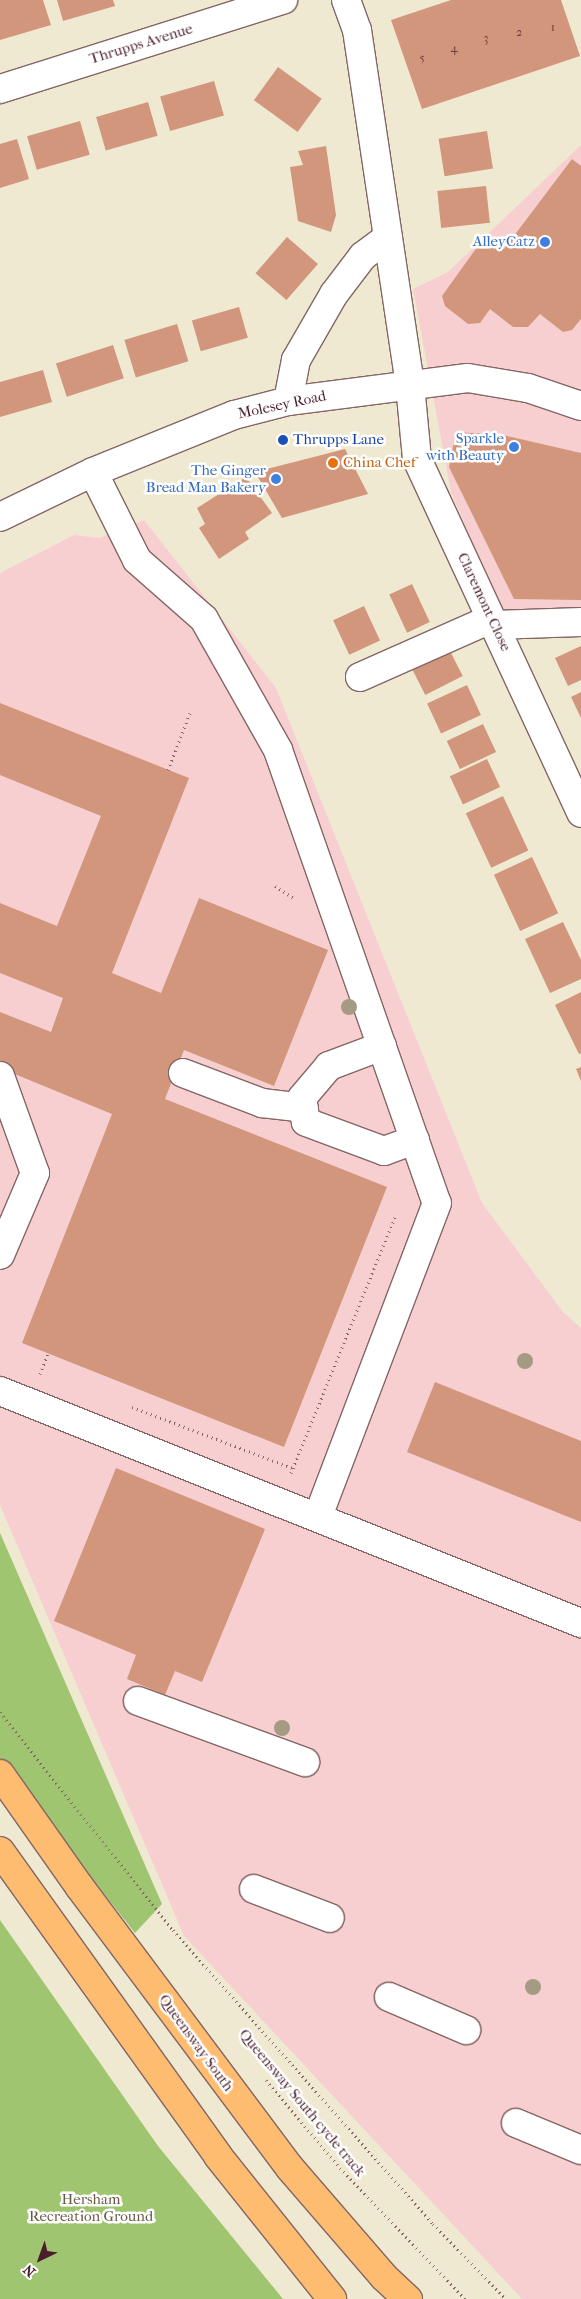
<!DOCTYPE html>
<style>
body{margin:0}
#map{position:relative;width:581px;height:2299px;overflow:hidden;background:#f0e9d1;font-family:"IM FELL French Canon",serif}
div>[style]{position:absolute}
.built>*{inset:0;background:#f7cfd1}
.green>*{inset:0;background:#a0c570}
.building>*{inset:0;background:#d1967c;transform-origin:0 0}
.path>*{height:3px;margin-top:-1.5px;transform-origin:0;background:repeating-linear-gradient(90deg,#846665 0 1px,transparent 0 5px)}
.roads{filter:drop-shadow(1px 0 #846665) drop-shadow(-1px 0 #846665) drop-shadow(0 1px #846665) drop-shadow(0 -1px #846665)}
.minor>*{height:28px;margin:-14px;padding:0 14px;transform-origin:14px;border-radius:14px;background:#fff}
.major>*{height:28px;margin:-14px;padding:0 14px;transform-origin:14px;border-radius:14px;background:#febc70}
.trees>*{width:16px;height:16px;margin:-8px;border-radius:50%;background:#a59a83}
.dots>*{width:14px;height:14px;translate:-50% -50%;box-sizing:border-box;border:2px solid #fff;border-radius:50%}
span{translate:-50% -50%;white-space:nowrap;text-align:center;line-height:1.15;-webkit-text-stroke:5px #fff;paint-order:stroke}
.number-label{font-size:12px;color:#6c3d3f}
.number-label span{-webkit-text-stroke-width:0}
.street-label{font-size:15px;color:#4a1f2b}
.shop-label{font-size:15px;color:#366cbe}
.right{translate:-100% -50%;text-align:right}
.transit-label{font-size:15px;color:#164399}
.left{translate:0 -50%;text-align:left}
.food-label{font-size:15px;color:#c56008}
.park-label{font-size:15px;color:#685943}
.north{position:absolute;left:15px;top:2234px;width:50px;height:50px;-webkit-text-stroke:4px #fff;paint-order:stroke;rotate:222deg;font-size:14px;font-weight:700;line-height:20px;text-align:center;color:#4a1f2b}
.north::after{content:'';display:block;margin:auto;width:18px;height:22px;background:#4a1f2b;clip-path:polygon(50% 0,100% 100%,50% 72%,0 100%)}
</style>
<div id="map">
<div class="built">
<div style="clip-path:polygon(581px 145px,581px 629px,513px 640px,451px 492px,413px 289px,448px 272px)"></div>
<div style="clip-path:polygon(144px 520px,276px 688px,482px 1203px,563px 1312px,581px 1328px,581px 2299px,522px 2299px,184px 1936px,0 1505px,0 573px,74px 535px,99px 538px)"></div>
</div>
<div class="green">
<div style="clip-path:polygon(0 1533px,162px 1904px,135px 1933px,0 1762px)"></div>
<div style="clip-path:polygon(0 1920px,158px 2146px,283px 2299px,0 2299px)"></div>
</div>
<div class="building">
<div style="clip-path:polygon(0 0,43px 0,51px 25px,0 40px)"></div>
<div style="clip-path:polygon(57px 0,113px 0,115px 6px,63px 21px)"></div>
<div style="clip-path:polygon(451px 0,561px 0,580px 56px,422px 109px,391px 20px)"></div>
<div style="left:278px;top:67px;width:54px;height:41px;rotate:36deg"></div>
<div style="left:214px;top:81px;width:36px;height:56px;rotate:74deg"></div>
<div style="left:148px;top:102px;width:35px;height:54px;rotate:74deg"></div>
<div style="left:80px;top:121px;width:35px;height:55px;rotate:74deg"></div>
<div style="left:487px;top:131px;width:38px;height:49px;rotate:81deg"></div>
<div style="clip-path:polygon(17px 139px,29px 179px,0 188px,0 144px)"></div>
<div style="clip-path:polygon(326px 146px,336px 215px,331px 232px,298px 221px,290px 167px,303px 165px,298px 151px)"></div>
<div style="clip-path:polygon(572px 159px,581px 166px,581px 319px,572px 330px,563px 332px,540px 314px,528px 327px,513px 327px,490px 309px,480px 323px,468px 324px,445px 306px,442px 296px,485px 236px,504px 249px)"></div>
<div style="left:486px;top:186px;width:37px;height:49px;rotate:84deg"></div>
<div style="left:287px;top:237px;width:41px;height:48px;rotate:41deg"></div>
<div style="left:239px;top:307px;width:32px;height:49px;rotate:74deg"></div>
<div style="left:177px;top:324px;width:39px;height:55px;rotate:73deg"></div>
<div style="left:113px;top:345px;width:35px;height:60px;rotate:72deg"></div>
<div style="clip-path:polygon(43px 370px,52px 402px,0 417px,0 382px)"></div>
<div style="clip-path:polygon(456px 432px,502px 435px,581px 453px,581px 600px,514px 599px,449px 467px)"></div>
<div style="clip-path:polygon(345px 449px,368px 494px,282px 518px,255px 472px)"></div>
<div style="clip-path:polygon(246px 477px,272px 513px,245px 532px,249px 539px,219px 559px,199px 528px,205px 524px,197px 508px)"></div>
<div style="left:412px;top:584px;width:42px;height:25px;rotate:65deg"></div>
<div style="left:364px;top:606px;width:38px;height:34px;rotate:65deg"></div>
<div style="clip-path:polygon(581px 646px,581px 680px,568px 686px,555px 658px)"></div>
<div style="left:450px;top:651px;width:28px;height:42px;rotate:63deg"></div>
<div style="left:467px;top:685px;width:33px;height:44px;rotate:65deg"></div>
<div style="clip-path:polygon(581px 692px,581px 718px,571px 697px)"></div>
<div style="clip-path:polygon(0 703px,189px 778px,112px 973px,161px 993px,199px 898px,328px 950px,274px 1086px,184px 1050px,165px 1099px,387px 1187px,284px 1447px,22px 1343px,112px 1114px,0 1068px,0 1012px,51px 1032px,63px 998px,0 973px,0 903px,57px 926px,101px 816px,0 775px)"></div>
<div style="left:483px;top:724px;width:31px;height:40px;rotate:65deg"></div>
<div style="left:487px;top:759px;width:31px;height:41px;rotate:65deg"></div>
<div style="left:503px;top:796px;width:60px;height:41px;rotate:65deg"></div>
<div style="left:532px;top:857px;width:62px;height:42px;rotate:65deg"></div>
<div style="clip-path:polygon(563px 922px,581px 960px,581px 979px,550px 993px,525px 939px)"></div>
<div style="clip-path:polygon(581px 992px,581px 1053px,579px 1054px,555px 1005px)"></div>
<div style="clip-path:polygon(581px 1067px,581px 1081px,576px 1069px)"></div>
<div style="clip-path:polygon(435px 1382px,581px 1441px,581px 1522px,407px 1452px)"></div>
<div style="clip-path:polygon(116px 1468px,265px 1529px,202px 1682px,175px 1671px,165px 1695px,127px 1679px,136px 1655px,54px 1621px)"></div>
</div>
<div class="path">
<div style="left:168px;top:770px;width:61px;rotate:-68.9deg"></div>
<div style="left:275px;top:886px;width:24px;rotate:33deg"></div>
<div style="left:40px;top:1374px;width:22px;rotate:-69deg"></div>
<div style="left:132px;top:1407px;width:172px;rotate:20.8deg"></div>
<div style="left:291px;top:1473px;width:279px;rotate:-67.9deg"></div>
<div style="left:0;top:1712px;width:278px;rotate:51.6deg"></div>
<div style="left:173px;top:1930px;width:392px;rotate:48.5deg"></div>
<div style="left:433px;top:2224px;width:105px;rotate:45.8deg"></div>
<div style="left:266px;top:2080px;width:115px;rotate:49.9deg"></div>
<div style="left:340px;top:2168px;width:181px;rotate:46.3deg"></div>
</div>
<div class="roads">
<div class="minor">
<div style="left:346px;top:0;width:32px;rotate:70deg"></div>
<div style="left:357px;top:30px;width:359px;rotate:81.5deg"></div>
<div style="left:410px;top:385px;width:74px;rotate:84.6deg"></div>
<div style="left:417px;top:459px;width:390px;rotate:65.1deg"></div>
<div style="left:0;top:89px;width:297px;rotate:-17.5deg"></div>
<div style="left:288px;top:401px;width:42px;rotate:-79deg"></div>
<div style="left:296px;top:360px;width:76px;rotate:-60.1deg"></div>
<div style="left:334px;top:294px;width:48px;rotate:-52.7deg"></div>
<div style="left:363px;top:256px;width:31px;rotate:-37deg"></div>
<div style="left:93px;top:472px;width:98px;rotate:63.4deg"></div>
<div style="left:137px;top:560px;width:89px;rotate:41.4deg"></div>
<div style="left:204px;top:619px;width:150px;rotate:60.5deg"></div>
<div style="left:278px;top:750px;width:480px;rotate:70.7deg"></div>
<div style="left:437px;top:1203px;width:336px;rotate:110.8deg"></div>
<div style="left:0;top:517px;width:103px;rotate:-25.8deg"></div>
<div style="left:93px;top:472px;width:152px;rotate:-22deg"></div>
<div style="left:234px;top:415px;width:56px;rotate:-14.5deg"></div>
<div style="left:288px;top:401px;width:181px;rotate:-7.3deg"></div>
<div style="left:468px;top:378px;width:61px;rotate:9.5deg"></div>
<div style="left:528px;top:388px;width:56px;rotate:18.8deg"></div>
<div style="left:494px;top:625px;width:87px;rotate:-2deg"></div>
<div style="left:360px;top:677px;width:143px;rotate:-23.9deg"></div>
<div style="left:382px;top:1046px;width:57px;rotate:159.3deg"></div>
<div style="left:329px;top:1066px;width:42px;rotate:130.2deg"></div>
<div style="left:302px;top:1098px;width:24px;rotate:81deg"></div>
<div style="left:306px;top:1122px;width:83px;rotate:20.4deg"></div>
<div style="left:384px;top:1151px;width:33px;rotate:-20deg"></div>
<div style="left:183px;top:1073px;width:85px;rotate:20.8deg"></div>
<div style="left:262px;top:1103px;width:42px;rotate:6.8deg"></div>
<div style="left:0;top:1076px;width:103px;rotate:70.2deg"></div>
<div style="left:35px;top:1173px;width:89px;rotate:113.1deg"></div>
<div style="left:0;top:1391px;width:626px;rotate:21.77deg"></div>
<div style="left:138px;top:1701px;width:178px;rotate:20.1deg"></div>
<div style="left:254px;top:1889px;width:81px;rotate:20.9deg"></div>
<div style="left:389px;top:1997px;width:84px;rotate:23.2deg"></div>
<div style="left:516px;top:2123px;width:70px;rotate:22.6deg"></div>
</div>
<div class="major">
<div style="left:0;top:1774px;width:137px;rotate:54.8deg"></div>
<div style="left:79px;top:1886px;width:352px;rotate:53.2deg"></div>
<div style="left:290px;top:2168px;width:144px;rotate:49.2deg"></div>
<div style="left:384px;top:2277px;width:33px;rotate:43deg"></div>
<div style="left:0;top:1851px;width:375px;rotate:54.4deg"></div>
<div style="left:218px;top:2156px;width:183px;rotate:51.4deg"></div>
</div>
</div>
<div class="trees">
<div style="left:349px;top:1007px"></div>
<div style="left:525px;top:1361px"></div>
<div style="left:282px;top:1728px"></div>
<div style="left:533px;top:1987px"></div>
</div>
<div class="dots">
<div style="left:545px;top:242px;background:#3f7fe0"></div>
<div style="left:283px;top:440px;background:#1a4fb4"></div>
<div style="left:514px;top:447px;background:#3f7fe0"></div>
<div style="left:333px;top:463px;background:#e8710a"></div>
<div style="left:276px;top:479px;background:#3f7fe0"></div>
</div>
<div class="number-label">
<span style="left:553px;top:28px">1</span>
<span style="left:519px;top:33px">2</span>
<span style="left:486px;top:39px">3</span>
<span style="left:454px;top:49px">4</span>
<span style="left:422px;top:59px">5</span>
</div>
<div class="street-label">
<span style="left:141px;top:44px;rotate:-17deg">Thrupps Avenue</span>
<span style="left:282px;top:405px;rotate:-12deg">Molesey Road</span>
<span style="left:484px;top:602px;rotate:65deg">Claremont Close</span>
<span style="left:196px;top:2043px;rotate:54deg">Queensway South</span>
<span style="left:302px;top:2103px;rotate:50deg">Queensway South cycle track</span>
</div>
<div class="shop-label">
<span class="right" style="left:535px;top:242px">AlleyCatz</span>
<span class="right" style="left:504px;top:447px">Sparkle<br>with Beauty</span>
<span class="right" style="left:266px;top:479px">The Ginger<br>Bread Man Bakery</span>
</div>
<div class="transit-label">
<span class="left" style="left:293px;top:440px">Thrupps Lane</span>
</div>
<div class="food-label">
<span class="left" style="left:343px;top:463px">China Chef</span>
</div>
<div class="park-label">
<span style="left:91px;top:2208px">Hersham<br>Recreation Ground</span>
</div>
<div class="north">N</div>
</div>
